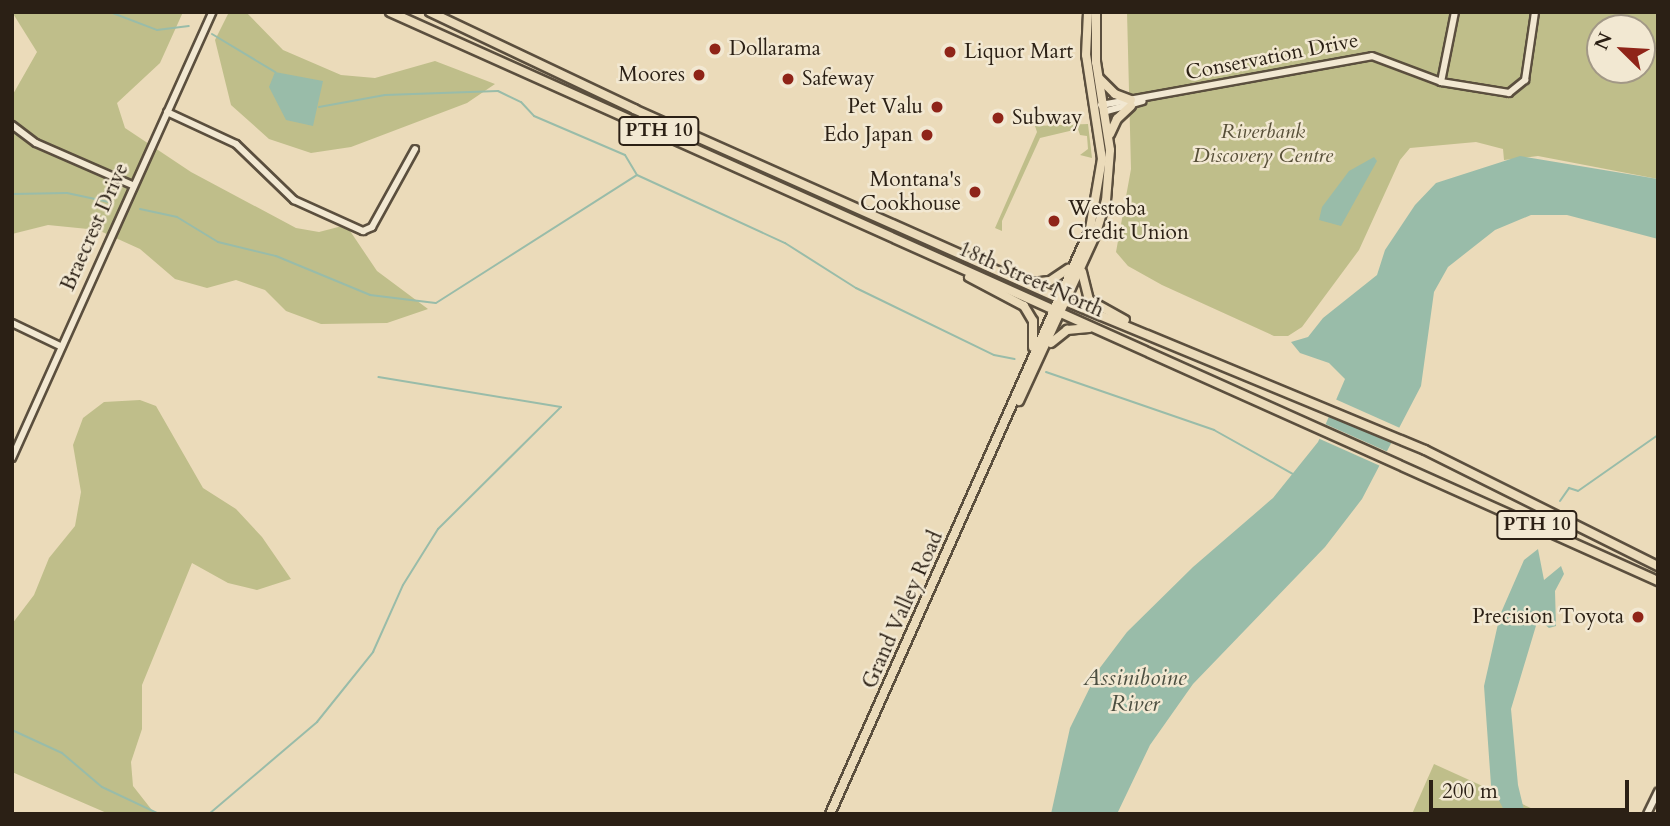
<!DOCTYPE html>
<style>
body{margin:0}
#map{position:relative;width:1670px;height:826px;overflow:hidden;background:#ebdbba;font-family:Cardo,serif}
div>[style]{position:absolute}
.green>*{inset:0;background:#bfbe8a}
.water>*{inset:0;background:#99bca9}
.pier>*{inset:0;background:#ebdbba;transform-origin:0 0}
.stream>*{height:2px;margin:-1px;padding:0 1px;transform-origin:1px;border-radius:1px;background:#99bca9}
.roads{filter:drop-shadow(2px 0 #5b4f3e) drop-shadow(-2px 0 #5b4f3e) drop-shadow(0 2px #5b4f3e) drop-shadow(0 -2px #5b4f3e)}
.minor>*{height:6px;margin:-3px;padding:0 3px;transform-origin:3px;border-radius:3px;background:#f2e8d2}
.major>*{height:8px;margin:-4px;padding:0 4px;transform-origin:4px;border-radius:4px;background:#ebdbba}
.dots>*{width:19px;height:19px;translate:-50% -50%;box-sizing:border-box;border:4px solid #f2e8d2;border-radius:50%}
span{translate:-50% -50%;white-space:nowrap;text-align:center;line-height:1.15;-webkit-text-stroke:5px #f2e8d2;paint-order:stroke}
.shield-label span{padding:2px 5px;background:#f2e8d2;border:2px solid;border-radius:5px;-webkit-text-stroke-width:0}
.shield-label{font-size:19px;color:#2b2015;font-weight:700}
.poi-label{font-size:21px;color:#2b2015}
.left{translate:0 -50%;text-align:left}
.right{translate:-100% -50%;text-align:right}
.street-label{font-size:21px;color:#2b2015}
.park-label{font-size:21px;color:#574f38;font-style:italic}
.water-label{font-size:23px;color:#4c4f41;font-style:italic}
.frame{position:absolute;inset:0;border:14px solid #2b2015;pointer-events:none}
.north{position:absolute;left:1586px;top:14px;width:70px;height:70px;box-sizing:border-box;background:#f2e8d2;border:2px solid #a29886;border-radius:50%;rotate:294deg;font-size:19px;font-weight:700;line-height:28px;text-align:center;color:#2b2015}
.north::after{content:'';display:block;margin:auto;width:24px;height:32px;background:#8f2418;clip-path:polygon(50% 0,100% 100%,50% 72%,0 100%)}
.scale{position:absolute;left:1429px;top:780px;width:200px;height:32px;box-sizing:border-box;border:4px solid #2b2015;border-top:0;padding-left:9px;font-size:21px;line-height:24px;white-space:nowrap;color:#2b2015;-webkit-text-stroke:5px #f2e8d2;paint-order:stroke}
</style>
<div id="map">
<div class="green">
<div style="clip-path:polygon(12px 12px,183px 12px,160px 63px,117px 103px,125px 128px,191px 172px,296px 228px,319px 232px,346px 225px,377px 271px,428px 309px,387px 323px,321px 324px,286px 311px,265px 290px,236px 280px,207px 288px,175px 279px,140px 249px,98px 230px,48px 225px,12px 234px,12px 96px,37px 52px)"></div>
<div style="clip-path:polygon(229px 12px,246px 12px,283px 50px,341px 75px,375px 78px,435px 61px,495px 84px,467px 103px,351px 147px,311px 153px,269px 139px,231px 105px,215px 40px)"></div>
<div style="clip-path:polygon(evenodd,1127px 12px,1658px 12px,1658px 179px,1538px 156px,1504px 160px,1503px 149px,1476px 142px,1410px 148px,1400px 160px,1359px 250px,1302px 327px,1288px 336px,1274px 336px,1162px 285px,1128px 266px,1116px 252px,1131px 169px,1127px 12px,1600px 28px,1642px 28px,1642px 70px,1600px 70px,1600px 28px)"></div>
<div style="clip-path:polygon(1088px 124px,1092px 158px,1080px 155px,1088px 149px,1087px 136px,1080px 135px,1078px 129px,1040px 138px,1002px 221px,1002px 231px,995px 228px,1037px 132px,1035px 126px)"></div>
<div style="clip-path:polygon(140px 400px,156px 406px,203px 488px,236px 509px,262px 537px,291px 579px,257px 590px,228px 583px,192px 563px,142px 685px,142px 729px,131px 762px,133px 786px,155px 814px,109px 814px,12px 772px,12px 624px,34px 595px,49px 558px,75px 526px,81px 492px,73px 445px,83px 418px,104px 402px)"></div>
<div style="clip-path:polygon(1434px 764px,1544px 814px,1412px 814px)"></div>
</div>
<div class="water">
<div style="clip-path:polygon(275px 72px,323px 81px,313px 126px,286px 120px,269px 87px)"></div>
<div style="clip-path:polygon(1520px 156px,1658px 179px,1658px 239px,1567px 215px,1531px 215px,1495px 230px,1448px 267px,1434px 292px,1421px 386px,1362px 499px,1325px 547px,1193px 684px,1150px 745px,1117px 814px,1051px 814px,1070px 728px,1099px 669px,1127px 632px,1193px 567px,1273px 498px,1318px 442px,1345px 379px,1329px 363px,1300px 353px,1291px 342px,1308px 337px,1323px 318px,1377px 275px,1385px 250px,1415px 205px,1436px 183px)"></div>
<div style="clip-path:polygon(1374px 157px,1377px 161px,1341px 226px,1319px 220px,1322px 207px,1349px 171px)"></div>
<div style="clip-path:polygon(1538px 549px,1544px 580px,1561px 566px,1564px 574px,1555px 591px,1556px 626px,1549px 628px,1538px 619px,1511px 709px,1518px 785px,1525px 814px,1506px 814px,1491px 785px,1484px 686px,1500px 615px,1524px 560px)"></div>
</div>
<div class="pier">
<div style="left:1335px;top:399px;width:73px;height:17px;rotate:24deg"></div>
<div style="left:1323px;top:423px;width:73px;height:16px;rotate:24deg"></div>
</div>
<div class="stream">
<div style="left:110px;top:12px;width:50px;rotate:21deg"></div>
<div style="left:157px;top:30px;width:32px;rotate:-7deg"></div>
<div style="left:212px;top:34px;width:74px;rotate:31.1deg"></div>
<div style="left:319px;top:107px;width:67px;rotate:-10.3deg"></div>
<div style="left:385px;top:95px;width:113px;rotate:-2deg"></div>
<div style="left:498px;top:91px;width:25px;rotate:26deg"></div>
<div style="left:521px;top:102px;width:19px;rotate:47deg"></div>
<div style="left:534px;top:116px;width:99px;rotate:23.2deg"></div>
<div style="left:625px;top:155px;width:23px;rotate:59deg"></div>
<div style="left:637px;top:175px;width:163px;rotate:24.7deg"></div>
<div style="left:785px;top:243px;width:84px;rotate:32.4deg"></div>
<div style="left:856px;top:288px;width:153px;rotate:25.9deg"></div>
<div style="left:994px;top:355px;width:21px;rotate:11deg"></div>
<div style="left:12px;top:194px;width:55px;rotate:-1deg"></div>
<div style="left:67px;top:193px;width:43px;rotate:12.1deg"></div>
<div style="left:140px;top:209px;width:38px;rotate:12deg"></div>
<div style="left:177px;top:217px;width:48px;rotate:31.4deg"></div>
<div style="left:218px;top:242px;width:60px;rotate:13.6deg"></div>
<div style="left:276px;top:256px;width:102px;rotate:22.5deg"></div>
<div style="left:370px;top:295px;width:66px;rotate:6.9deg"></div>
<div style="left:436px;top:303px;width:238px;rotate:-32.5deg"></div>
<div style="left:1046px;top:372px;width:178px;rotate:19deg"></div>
<div style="left:1214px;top:430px;width:90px;rotate:29.1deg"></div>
<div style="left:1560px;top:501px;width:16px;rotate:-55deg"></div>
<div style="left:1569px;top:488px;width:9px;rotate:18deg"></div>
<div style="left:1578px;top:491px;width:98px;rotate:-35deg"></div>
<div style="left:12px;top:730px;width:55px;rotate:24.7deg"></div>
<div style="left:62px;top:753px;width:52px;rotate:40.4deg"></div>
<div style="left:102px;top:787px;width:63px;rotate:25.3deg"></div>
<div style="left:209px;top:814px;width:142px;rotate:-40.4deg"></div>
<div style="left:317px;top:722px;width:90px;rotate:-51.3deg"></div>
<div style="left:373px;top:652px;width:73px;rotate:-65.9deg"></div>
<div style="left:403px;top:585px;width:66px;rotate:-58deg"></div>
<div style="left:438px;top:529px;width:173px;rotate:-44.8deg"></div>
<div style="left:561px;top:407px;width:185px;rotate:-170.7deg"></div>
</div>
<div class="roads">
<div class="minor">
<div style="left:1441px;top:82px;width:71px;rotate:-78.7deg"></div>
<div style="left:1101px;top:105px;width:275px;rotate:-10.2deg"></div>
<div style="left:1372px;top:56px;width:74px;rotate:20.6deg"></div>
<div style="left:1441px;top:82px;width:69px;rotate:9.2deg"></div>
<div style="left:1509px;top:93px;width:21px;rotate:-39deg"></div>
<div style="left:1525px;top:80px;width:69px;rotate:-81.6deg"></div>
<div style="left:167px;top:112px;width:76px;rotate:24.9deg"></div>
<div style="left:236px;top:144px;width:81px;rotate:44deg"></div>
<div style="left:294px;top:200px;width:76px;rotate:24.2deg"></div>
<div style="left:363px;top:231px;width:10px;rotate:-24deg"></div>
<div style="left:372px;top:227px;width:89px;rotate:-61.1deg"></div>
<div style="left:1103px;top:112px;width:41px;rotate:-15.4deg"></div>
<div style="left:12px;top:125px;width:30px;rotate:37deg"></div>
<div style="left:36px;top:143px;width:105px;rotate:23.6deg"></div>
<div style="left:12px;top:323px;width:55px;rotate:25.6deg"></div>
<div style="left:12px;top:458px;width:489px;rotate:-65.8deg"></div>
<div style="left:1647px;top:814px;width:25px;rotate:-64deg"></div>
</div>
<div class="major">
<div style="left:390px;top:12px;width:1390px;rotate:24.17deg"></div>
<div style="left:430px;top:12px;width:226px;rotate:25.4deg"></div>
<div style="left:634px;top:109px;width:464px;rotate:24deg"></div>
<div style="left:1058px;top:298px;width:397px;rotate:22.5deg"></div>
<div style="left:1425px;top:450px;width:260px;rotate:26.5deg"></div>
<div style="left:1100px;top:79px;width:21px;rotate:45deg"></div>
<div style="left:1115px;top:94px;width:17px;rotate:21deg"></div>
<div style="left:1110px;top:134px;width:17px;rotate:-65deg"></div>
<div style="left:1117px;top:119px;width:19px;rotate:-43deg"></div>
<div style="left:1082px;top:272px;width:29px;rotate:76deg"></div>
<div style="left:1089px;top:300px;width:41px;rotate:29.1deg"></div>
<div style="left:969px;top:277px;width:62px;rotate:27.8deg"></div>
<div style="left:1024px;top:306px;width:17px;rotate:59deg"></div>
<div style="left:1033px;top:321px;width:26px;rotate:90deg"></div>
<div style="left:1030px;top:283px;width:20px;rotate:-6deg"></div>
<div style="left:1050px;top:281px;width:22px;rotate:-34deg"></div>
<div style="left:1051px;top:343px;width:21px;rotate:-39deg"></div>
<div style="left:1067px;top:330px;width:22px;rotate:-5deg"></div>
<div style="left:1019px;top:401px;width:182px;rotate:-65.3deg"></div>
<div style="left:1095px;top:236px;width:37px;rotate:-73deg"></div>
<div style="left:1106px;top:201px;width:51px;rotate:-85.5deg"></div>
<div style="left:1110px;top:150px;width:89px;rotate:-99deg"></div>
<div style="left:1096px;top:62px;width:50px;rotate:-90deg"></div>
<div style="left:830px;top:814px;width:640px;rotate:-66.04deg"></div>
<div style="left:1090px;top:229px;width:71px;rotate:-80.3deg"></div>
<div style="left:1102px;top:159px;width:105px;rotate:-98.7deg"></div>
<div style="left:1086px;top:55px;width:43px;rotate:-87.3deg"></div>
</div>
</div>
<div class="dots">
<div style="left:715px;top:49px;background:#8f2418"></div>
<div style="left:950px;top:52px;background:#8f2418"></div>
<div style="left:699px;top:75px;background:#8f2418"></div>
<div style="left:788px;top:79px;background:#8f2418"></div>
<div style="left:937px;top:107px;background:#8f2418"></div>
<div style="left:998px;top:118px;background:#8f2418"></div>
<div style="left:927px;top:135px;background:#8f2418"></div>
<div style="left:975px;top:192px;background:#8f2418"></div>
<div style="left:1054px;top:221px;background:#8f2418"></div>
<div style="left:1638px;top:617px;background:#8f2418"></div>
</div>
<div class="shield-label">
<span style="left:659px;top:131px">PTH 10</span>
<span style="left:1537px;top:525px">PTH 10</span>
</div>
<div class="poi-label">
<span class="left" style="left:729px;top:49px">Dollarama</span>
<span class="left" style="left:964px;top:52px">Liquor Mart</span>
<span class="right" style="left:685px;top:75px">Moores</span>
<span class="left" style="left:802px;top:79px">Safeway</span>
<span class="right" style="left:923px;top:107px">Pet Valu</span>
<span class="left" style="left:1012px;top:118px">Subway</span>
<span class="right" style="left:913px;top:135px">Edo Japan</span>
<span class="right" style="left:961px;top:192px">Montana's<br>Cookhouse</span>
<span class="left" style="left:1068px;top:221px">Westoba<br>Credit Union</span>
<span class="right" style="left:1624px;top:617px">Precision Toyota</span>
</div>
<div class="street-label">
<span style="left:1272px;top:57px;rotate:-11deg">Conservation Drive</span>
<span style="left:95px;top:227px;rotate:-66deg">Braecrest Drive</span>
<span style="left:1031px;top:280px;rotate:24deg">18th Street North</span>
<span style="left:903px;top:610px;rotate:-66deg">Grand Valley Road</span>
</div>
<div class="park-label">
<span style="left:1263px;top:144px">Riverbank<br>Discovery Centre</span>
</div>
<div class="water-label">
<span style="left:1135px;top:691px">Assiniboine<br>River</span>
</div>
<div class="frame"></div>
<div class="north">N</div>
<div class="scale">200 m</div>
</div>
